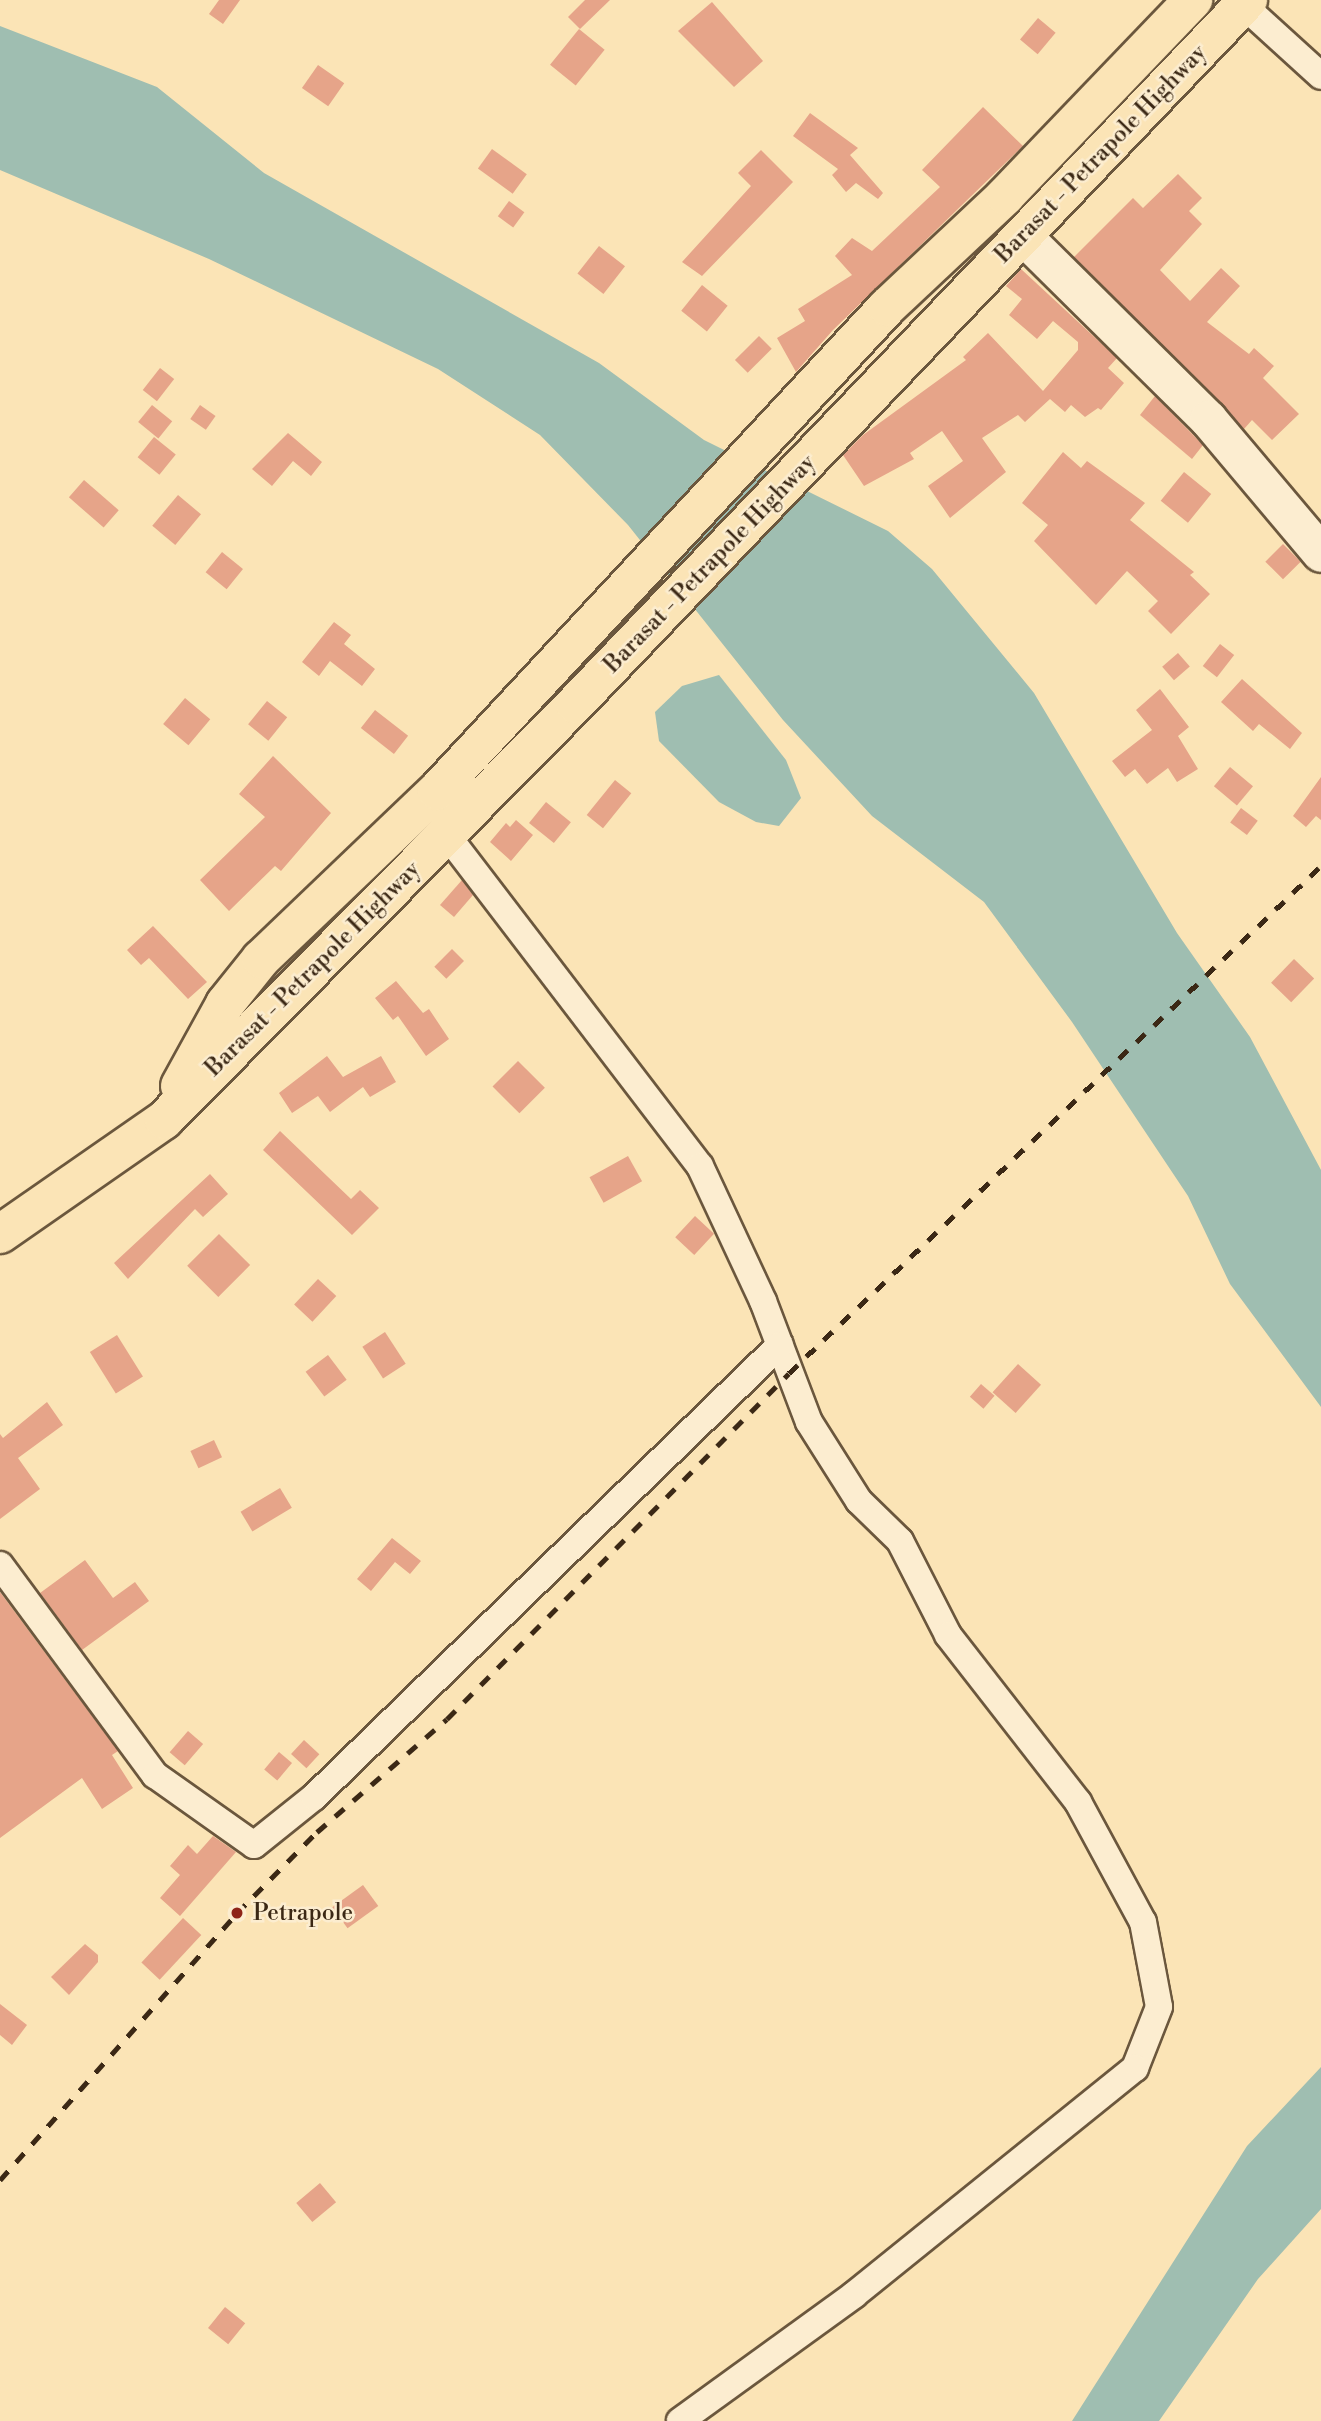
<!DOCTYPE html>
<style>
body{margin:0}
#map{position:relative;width:1321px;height:2421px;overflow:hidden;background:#fbe4b6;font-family:"Libre Bodoni",serif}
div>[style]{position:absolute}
.water>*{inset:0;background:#9fbeb1}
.building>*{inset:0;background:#e6a489;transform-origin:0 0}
.roads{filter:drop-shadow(2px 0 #6b573d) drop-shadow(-2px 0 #6b573d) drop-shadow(0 2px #6b573d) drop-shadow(0 -2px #6b573d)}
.minor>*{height:26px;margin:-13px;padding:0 13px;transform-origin:13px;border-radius:13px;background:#fcedd0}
.secondary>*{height:37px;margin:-18.5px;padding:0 18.5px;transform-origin:18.5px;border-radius:18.5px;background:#fcedd0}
.trunk>*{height:38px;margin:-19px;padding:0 19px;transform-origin:19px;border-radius:19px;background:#fbe4b6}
.rail>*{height:5px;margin-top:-2.5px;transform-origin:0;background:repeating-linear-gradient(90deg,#3b2815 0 12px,transparent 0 24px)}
.dots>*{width:19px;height:19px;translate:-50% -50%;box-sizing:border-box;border:4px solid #fcedd0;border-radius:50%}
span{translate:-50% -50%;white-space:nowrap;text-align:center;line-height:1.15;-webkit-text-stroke:5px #fcedd0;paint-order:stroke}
.street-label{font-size:23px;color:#3b2815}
.poi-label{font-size:23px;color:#3b2815}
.left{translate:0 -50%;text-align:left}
</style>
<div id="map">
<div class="water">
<div style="clip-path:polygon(0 26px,157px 87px,264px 173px,599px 363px,704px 440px,888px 531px,932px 569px,1034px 693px,1177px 933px,1250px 1037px,1321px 1170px,1321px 1407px,1230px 1284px,1188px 1196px,1072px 1022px,984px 902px,872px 816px,783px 720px,628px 525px,540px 435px,438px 369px,209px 259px,0 170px)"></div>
<div style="clip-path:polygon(719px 675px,786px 760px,801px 798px,779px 826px,756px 822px,719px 802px,659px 741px,655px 712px,682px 686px)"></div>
<div style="clip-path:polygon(1321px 2067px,1321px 2209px,1258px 2279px,1159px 2421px,1072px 2421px,1247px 2146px)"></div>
</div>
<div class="building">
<div style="clip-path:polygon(219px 0,240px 0,223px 24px,209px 14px)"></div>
<div style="clip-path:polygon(585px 0,610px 0,580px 29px,568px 17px)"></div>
<div style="clip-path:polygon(712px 2px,763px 61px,734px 87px,678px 31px)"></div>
<div style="left:1038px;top:18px;width:23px;height:28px;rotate:40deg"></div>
<div style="left:579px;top:29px;width:33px;height:46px;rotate:39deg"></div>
<div style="left:318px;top:65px;width:32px;height:28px;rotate:35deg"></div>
<div style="clip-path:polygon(983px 107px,1023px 146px,833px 330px,796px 372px,777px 338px,805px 321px,798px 309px,852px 275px,835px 256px,852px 238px,872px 251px,940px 187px,922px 170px)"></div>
<div style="clip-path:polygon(810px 113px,858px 148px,850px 155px,883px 193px,878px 199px,856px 183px,846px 192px,832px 175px,838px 169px,793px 136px)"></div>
<div style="left:492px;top:149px;width:43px;height:24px;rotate:36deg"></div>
<div style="clip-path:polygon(761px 150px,793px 182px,702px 276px,682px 262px,751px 186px,738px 173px)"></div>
<div style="clip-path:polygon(1178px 174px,1202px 198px,1189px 211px,1202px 224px,1160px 270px,1190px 301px,1221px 268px,1240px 286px,1207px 322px,1249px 354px,1254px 348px,1274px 366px,1263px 378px,1299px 414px,1272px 440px,1252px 420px,1244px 429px,1074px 257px,1133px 198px,1143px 208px)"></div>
<div style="left:509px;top:201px;width:19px;height:19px;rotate:36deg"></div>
<div style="left:599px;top:246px;width:33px;height:35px;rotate:38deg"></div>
<div style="clip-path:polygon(1021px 269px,1117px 358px,1108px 368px,1124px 383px,1101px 410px,1098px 408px,1085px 417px,1071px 405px,1065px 412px,1050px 399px,1025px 422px,1018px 415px,982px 438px,1006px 472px,950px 518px,928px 486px,963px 461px,942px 431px,910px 453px,914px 459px,864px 486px,843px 455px,863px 435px,966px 360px,963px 357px,988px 333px,1043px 391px,1078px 350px,1078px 342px,1053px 321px,1037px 339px,1009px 315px,1022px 299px,1006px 286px)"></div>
<div style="left:702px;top:285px;width:33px;height:33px;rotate:39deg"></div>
<div style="left:759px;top:336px;width:18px;height:34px;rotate:45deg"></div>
<div style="left:160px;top:368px;width:18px;height:28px;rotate:38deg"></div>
<div style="clip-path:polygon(1155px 396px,1203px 445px,1192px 459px,1140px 415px)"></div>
<div style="left:152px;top:405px;width:26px;height:22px;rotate:39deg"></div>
<div style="left:200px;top:405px;width:19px;height:17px;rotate:35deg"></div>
<div style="clip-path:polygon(288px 433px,322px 462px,311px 476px,293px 461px,272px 486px,252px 469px)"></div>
<div style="left:154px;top:437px;width:28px;height:26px;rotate:39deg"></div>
<div style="clip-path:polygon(1063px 452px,1081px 468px,1087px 461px,1145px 503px,1130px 520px,1194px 572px,1190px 575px,1210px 594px,1171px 634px,1148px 611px,1158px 601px,1127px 571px,1096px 605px,1034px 541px,1048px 525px,1022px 503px)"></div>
<div style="left:1184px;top:472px;width:35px;height:37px;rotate:39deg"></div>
<div style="left:84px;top:480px;width:46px;height:23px;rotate:41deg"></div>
<div style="left:178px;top:495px;width:30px;height:40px;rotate:40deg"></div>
<div style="left:1283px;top:544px;width:25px;height:25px;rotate:45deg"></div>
<div style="left:222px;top:552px;width:27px;height:26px;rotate:39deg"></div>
<div style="clip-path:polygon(334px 622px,351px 635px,344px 644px,375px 669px,362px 686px,330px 661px,319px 676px,302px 662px)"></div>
<div style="left:1220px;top:644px;width:18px;height:28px;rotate:38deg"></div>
<div style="left:1178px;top:653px;width:18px;height:21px;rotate:49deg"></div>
<div style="clip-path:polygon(1242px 679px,1302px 733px,1290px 749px,1259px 724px,1253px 731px,1221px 702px)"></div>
<div style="clip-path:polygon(1160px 689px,1189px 727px,1178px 736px,1198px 769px,1177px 782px,1168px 768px,1147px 784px,1135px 769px,1125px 777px,1112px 761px,1152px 730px,1136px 710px)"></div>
<div style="left:185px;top:698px;width:33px;height:34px;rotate:40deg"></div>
<div style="left:267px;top:701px;width:26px;height:30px;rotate:39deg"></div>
<div style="left:375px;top:710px;width:42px;height:23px;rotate:38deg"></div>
<div style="clip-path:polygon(273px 756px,331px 813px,281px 871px,275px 866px,229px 911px,200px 880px,265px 817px,239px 794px)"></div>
<div style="left:1230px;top:767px;width:30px;height:25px;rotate:40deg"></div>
<div style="clip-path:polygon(1321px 777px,1321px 820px,1316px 816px,1306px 827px,1293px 816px)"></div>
<div style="left:615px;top:780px;width:21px;height:45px;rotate:39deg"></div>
<div style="left:546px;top:802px;width:32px;height:27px;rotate:39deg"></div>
<div style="left:1241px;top:808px;width:21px;height:18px;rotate:37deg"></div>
<div style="clip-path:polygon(516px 820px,533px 835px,511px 861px,490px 842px,506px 823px,510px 827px)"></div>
<div style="clip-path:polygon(462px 880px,473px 895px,454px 917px,440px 905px)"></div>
<div style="clip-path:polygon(153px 926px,207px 982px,188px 999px,149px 958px,141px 965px,127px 950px)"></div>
<div style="left:452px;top:949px;width:17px;height:25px;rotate:45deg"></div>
<div style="left:1294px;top:959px;width:28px;height:33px;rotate:44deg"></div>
<div style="clip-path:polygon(396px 981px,423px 1013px,429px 1009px,449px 1039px,426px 1056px,398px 1016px,393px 1020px,375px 998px)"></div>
<div style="clip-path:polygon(327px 1056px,343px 1077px,381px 1056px,396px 1082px,370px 1097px,363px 1087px,330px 1112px,318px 1096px,292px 1113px,279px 1093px)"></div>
<div style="left:518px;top:1061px;width:38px;height:36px;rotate:45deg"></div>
<div style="clip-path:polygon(280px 1131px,351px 1199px,360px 1190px,379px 1208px,352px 1235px,263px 1150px)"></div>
<div style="left:628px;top:1156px;width:29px;height:44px;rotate:61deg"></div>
<div style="clip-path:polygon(210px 1174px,228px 1194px,203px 1217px,195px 1209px,128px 1279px,114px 1263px)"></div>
<div style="left:695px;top:1216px;width:26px;height:29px;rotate:43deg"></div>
<div style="left:219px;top:1234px;width:44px;height:45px;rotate:45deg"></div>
<div style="left:318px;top:1279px;width:25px;height:35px;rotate:43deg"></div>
<div style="left:385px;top:1332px;width:38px;height:27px;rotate:57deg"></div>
<div style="left:117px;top:1335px;width:49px;height:32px;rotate:58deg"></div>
<div style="left:328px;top:1355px;width:31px;height:28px;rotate:53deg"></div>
<div style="left:1018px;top:1364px;width:31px;height:38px;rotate:42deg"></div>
<div style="left:981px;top:1384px;width:18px;height:17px;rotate:41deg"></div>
<div style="clip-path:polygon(47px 1402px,63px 1425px,18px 1458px,40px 1489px,0 1519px,0 1434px,3px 1438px)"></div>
<div style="left:214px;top:1440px;width:19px;height:26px;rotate:65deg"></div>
<div style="left:280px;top:1488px;width:23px;height:46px;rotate:59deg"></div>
<div style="clip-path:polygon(392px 1538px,421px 1561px,410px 1574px,395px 1562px,371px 1591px,357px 1579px)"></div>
<div style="clip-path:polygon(85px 1560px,113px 1598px,135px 1582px,149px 1601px,82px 1650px,40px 1593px)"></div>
<div style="clip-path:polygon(0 1592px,118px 1751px,112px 1755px,133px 1788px,102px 1809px,82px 1778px,0 1838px)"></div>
<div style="left:188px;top:1731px;width:20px;height:28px;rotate:41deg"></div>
<div style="left:304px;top:1740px;width:21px;height:19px;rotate:43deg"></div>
<div style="left:279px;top:1752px;width:17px;height:23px;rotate:40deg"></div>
<div style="clip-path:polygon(213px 1836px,236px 1852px,180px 1916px,160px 1898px,180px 1875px,170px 1866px,188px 1845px,197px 1854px)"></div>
<div style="left:363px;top:1885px;width:26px;height:38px;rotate:54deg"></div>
<div style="left:183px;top:1918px;width:25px;height:61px;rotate:43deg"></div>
<div style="clip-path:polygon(85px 1944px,98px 1955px,98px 1962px,69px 1995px,51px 1977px)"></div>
<div style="clip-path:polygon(0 2004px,27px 2025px,12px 2045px,0 2035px)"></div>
<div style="left:320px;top:2183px;width:25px;height:31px;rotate:50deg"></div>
<div style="left:225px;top:2307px;width:26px;height:27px;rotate:39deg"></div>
</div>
<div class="roads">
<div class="minor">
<div style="left:1243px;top:5px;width:105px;rotate:42.3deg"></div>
<div style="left:446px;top:834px;width:418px;rotate:52.6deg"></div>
<div style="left:700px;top:1166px;width:149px;rotate:65deg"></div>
<div style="left:763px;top:1301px;width:129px;rotate:69.2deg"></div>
<div style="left:809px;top:1422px;width:93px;rotate:57.7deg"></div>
<div style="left:859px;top:1501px;width:57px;rotate:44.3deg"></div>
<div style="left:900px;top:1541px;width:106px;rotate:62.9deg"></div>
<div style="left:948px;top:1635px;width:212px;rotate:52.1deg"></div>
<div style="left:1078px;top:1802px;width:136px;rotate:61.6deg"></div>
<div style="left:1143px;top:1922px;width:86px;rotate:79.3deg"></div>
<div style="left:1159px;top:2007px;width:66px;rotate:111.5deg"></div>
<div style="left:1135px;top:2068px;width:361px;rotate:141.1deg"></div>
<div style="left:854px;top:2295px;width:215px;rotate:144.1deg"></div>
<div style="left:0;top:1565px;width:261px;rotate:53.6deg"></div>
<div style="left:155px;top:1775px;width:121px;rotate:35.3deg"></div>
<div style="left:254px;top:1845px;width:77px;rotate:-38.7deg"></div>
<div style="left:314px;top:1797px;width:649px;rotate:-44.13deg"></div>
</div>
<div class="secondary">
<div style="left:1023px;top:236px;width:260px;rotate:44.7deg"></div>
<div style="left:1208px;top:419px;width:175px;rotate:49.9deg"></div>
</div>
<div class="trunk">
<div style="left:180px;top:1086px;width:94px;rotate:-61.2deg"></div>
<div style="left:225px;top:1004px;width:58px;rotate:-51.3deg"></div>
<div style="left:261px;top:959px;width:243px;rotate:-43.7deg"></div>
<div style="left:437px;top:791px;width:661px;rotate:-47.08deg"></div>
<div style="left:887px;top:307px;width:162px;rotate:-43.2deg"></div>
<div style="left:1005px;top:196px;width:272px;rotate:-46.2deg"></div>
<div style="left:0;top:1234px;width:200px;rotate:-34.8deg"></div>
<div style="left:164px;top:1120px;width:585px;rotate:-45.35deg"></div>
<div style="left:575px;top:704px;width:974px;rotate:-46.29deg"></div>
</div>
</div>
<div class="rail">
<div style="left:0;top:2180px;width:357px;rotate:-48.4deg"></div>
<div style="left:237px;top:1913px;width:114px;rotate:-45.4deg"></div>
<div style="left:317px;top:1832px;width:172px;rotate:-41deg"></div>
<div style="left:447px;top:1719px;width:486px;rotate:-45.3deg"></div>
<div style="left:789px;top:1373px;width:735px;rotate:-43.62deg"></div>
</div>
<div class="dots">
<div style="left:237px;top:1913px;background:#8f2418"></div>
</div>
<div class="street-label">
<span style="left:1101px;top:154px;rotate:-46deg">Barasat - Petrapole Highway</span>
<span style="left:710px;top:564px;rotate:-46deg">Barasat - Petrapole Highway</span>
<span style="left:313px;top:969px;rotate:-45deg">Barasat - Petrapole Highway</span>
</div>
<div class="poi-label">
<span class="left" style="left:253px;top:1913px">Petrapole</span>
</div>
</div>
